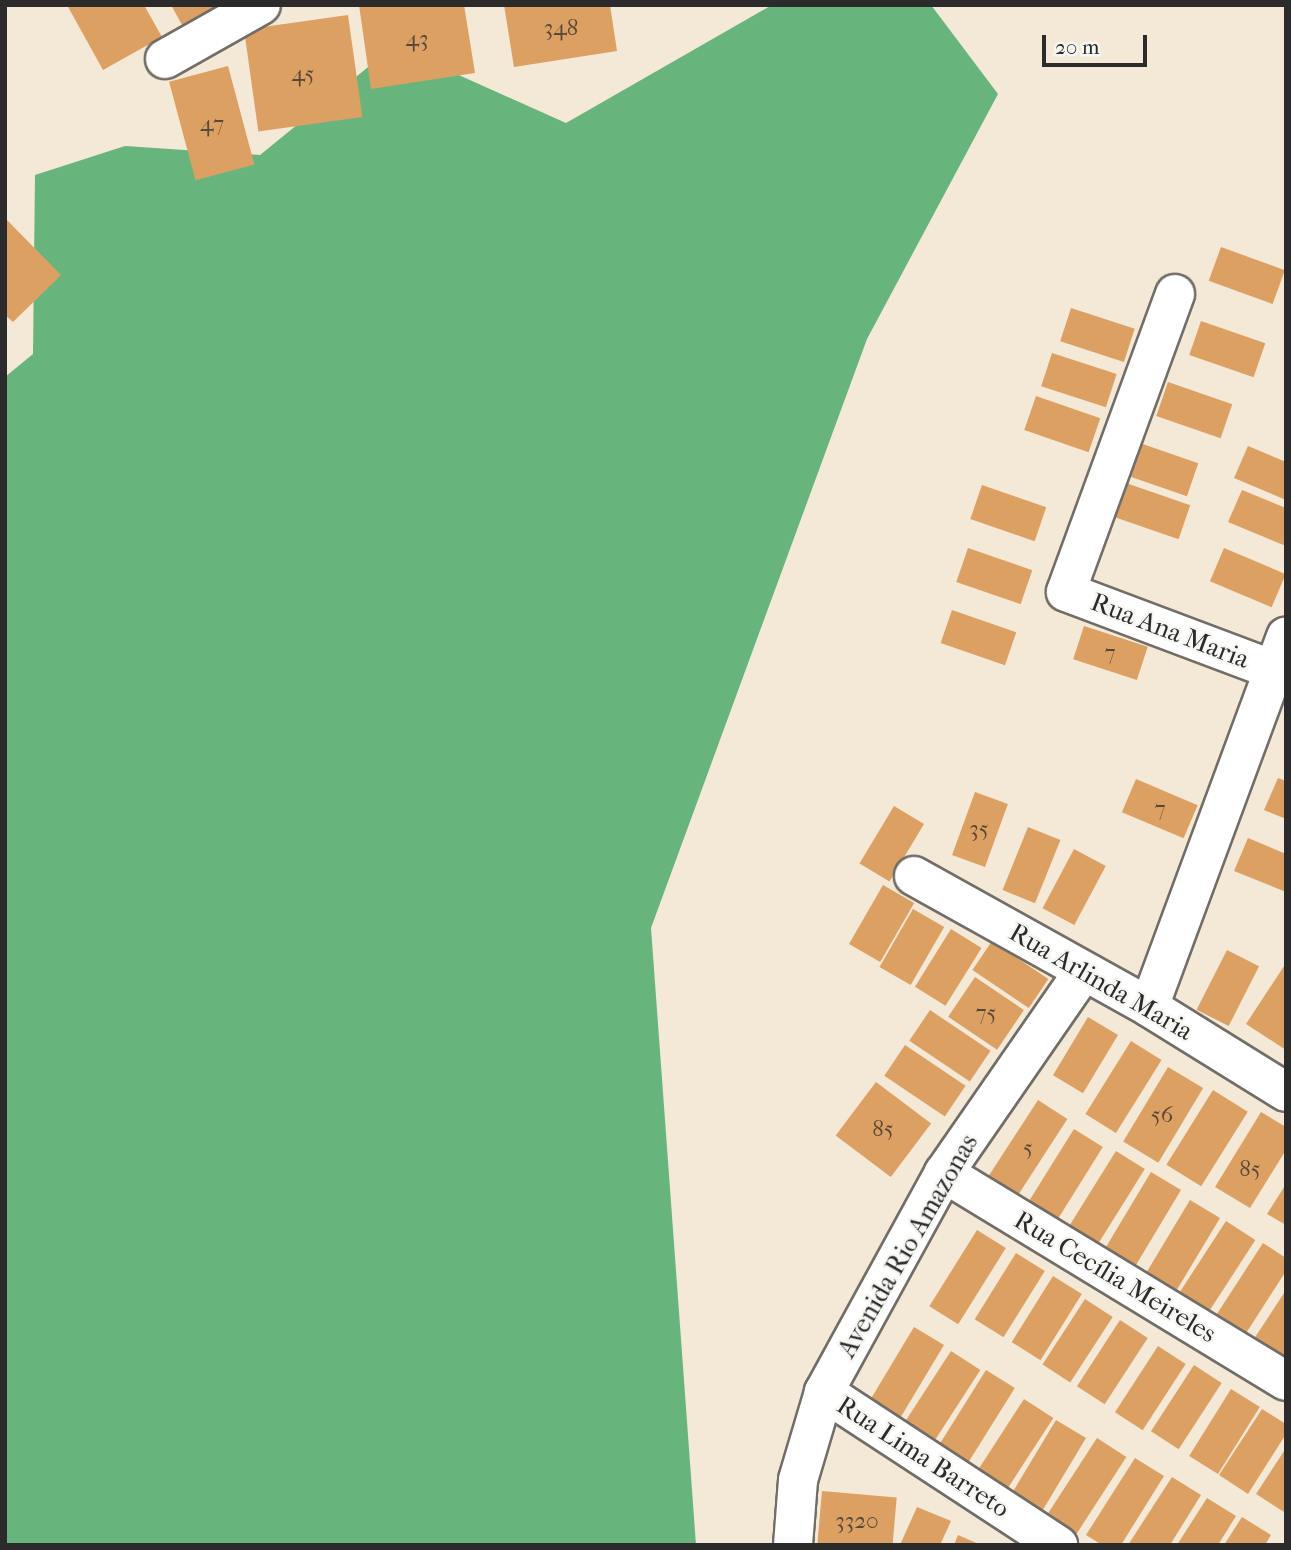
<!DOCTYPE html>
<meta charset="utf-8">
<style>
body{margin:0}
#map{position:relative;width:1291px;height:1550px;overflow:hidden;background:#f4e8d6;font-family:"IM FELL French Canon",serif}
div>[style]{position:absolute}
.forest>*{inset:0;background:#68b47d}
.building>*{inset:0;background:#dca063;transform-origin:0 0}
.roads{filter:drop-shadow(2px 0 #716d67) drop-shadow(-2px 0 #716d67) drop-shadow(0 2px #716d67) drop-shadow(0 -2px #716d67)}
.minor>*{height:38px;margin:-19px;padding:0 19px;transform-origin:19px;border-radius:19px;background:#fff}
span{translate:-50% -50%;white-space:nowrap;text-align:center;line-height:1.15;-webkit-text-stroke:5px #f6f6f2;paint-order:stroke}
.number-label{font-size:23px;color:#574839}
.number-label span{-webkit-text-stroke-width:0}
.street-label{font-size:26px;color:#2b2b2b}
.frame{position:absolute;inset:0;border:7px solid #2b2b2b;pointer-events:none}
.scale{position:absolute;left:1042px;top:35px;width:105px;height:32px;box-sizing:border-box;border:4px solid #2b2b2b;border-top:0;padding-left:9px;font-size:21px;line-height:24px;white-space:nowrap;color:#2b2b2b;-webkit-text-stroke:5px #f6f6f2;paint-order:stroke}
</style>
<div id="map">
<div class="forest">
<div style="clip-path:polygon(772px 5px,931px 5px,998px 94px,867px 339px,651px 928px,696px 1545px,5px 1545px,5px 377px,33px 354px,35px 175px,125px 146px,260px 155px,394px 46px,566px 123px)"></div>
</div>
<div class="building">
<div style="clip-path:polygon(67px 5px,144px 5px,162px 37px,103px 70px)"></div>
<div style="clip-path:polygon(171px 5px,234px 5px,186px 32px)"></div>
<div style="clip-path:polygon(359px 5px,464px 5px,475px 73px,371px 89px)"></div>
<div style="clip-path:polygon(504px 5px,610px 5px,617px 51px,514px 67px)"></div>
<div style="left:348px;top:15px;width:103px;height:105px;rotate:82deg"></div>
<div style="left:228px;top:66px;width:102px;height:61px;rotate:75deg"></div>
<div style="clip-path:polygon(5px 218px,61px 275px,13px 322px,5px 315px)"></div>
<div style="left:1221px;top:247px;width:68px;height:36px;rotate:20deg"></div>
<div style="left:1071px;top:308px;width:67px;height:35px;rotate:18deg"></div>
<div style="left:1201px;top:321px;width:68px;height:36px;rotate:19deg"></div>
<div style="left:1052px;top:353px;width:68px;height:35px;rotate:18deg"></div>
<div style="left:1168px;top:382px;width:68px;height:36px;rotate:19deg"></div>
<div style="left:1036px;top:396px;width:68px;height:36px;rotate:19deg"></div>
<div style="left:1134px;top:441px;width:68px;height:35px;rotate:19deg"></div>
<div style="clip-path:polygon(1248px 446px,1286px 462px,1286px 500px,1234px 478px)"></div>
<div style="left:1126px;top:483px;width:68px;height:36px;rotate:19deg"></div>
<div style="left:982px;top:485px;width:68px;height:36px;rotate:19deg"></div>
<div style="clip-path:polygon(1242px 490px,1286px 508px,1286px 546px,1228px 522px)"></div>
<div style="left:968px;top:548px;width:68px;height:36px;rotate:19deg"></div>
<div style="left:1224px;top:548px;width:67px;height:36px;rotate:23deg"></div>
<div style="left:952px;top:610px;width:68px;height:35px;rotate:19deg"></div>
<div style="left:1084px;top:626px;width:67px;height:35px;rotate:18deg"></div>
<div style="clip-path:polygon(1278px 778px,1286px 781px,1286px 819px,1264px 810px)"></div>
<div style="left:1136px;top:779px;width:67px;height:36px;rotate:23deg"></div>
<div style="left:975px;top:792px;width:35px;height:67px;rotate:20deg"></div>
<div style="left:894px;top:806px;width:35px;height:67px;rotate:31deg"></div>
<div style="left:1028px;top:827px;width:35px;height:68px;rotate:22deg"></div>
<div style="clip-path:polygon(1248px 838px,1286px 854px,1286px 892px,1234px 871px)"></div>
<div style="left:1074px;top:849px;width:36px;height:67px;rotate:28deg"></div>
<div style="left:883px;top:885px;width:36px;height:68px;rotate:30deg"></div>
<div style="left:913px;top:909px;width:36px;height:67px;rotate:30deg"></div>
<div style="left:951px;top:929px;width:36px;height:68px;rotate:32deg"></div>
<div style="left:992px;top:941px;width:68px;height:35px;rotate:34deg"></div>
<div style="left:1227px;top:950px;width:36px;height:67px;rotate:27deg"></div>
<div style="clip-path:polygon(1286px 963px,1286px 1050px,1246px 1024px)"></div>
<div style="left:975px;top:977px;width:59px;height:48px;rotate:34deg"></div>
<div style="left:930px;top:1010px;width:73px;height:37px;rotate:34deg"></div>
<div style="left:1088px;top:1017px;width:35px;height:68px;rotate:31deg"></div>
<div style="left:1131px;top:1041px;width:36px;height:86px;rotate:32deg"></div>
<div style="left:905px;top:1045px;width:73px;height:37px;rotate:34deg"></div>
<div style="left:1168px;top:1067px;width:41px;height:87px;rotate:31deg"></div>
<div style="left:876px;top:1082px;width:69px;height:67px;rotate:37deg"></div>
<div style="left:1213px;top:1090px;width:41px;height:88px;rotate:32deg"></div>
<div style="left:1038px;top:1100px;width:35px;height:91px;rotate:33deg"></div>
<div style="clip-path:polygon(1261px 1112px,1286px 1127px,1286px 1150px,1250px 1208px,1215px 1187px)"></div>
<div style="left:1074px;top:1129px;width:34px;height:91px;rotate:32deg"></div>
<div style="left:1116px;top:1151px;width:34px;height:91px;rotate:32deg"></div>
<div style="left:1151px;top:1172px;width:35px;height:90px;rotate:31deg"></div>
<div style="clip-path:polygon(1286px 1184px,1286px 1225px,1267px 1214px)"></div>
<div style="left:1190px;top:1200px;width:35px;height:91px;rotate:31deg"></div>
<div style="left:1226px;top:1221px;width:35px;height:90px;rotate:33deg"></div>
<div style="left:977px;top:1230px;width:34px;height:90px;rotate:32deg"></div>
<div style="clip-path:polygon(1263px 1243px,1286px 1258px,1286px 1271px,1243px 1338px,1213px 1320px)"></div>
<div style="left:1016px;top:1253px;width:34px;height:78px;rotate:32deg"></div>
<div style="left:1053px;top:1276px;width:34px;height:78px;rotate:32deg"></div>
<div style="clip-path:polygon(1286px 1290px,1286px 1354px,1280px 1364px,1250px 1345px)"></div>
<div style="left:1085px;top:1299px;width:33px;height:78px;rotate:33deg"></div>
<div style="left:1120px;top:1320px;width:33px;height:79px;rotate:33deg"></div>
<div style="left:914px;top:1327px;width:35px;height:90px;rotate:31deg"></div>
<div style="left:1158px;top:1346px;width:33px;height:79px;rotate:33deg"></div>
<div style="left:951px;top:1351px;width:35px;height:91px;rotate:33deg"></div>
<div style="left:1194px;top:1365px;width:33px;height:79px;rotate:33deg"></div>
<div style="left:986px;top:1370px;width:34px;height:90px;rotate:32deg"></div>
<div style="left:1231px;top:1389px;width:34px;height:79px;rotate:32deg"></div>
<div style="left:1024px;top:1399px;width:35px;height:92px;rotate:33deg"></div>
<div style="clip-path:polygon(1262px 1409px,1286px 1424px,1286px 1434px,1248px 1494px,1219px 1475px)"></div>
<div style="left:1056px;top:1420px;width:35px;height:90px;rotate:31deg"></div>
<div style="left:1097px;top:1438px;width:35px;height:91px;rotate:33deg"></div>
<div style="clip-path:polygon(1286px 1448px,1286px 1510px,1284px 1512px,1256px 1494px)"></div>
<div style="clip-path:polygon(1135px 1458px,1164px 1476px,1121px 1545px,1102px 1545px,1086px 1535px)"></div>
<div style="clip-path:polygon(1172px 1477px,1201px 1495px,1170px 1545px,1128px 1545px)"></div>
<div style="left:822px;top:1491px;width:75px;height:54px;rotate:5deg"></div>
<div style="clip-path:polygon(1207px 1498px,1236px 1516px,1218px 1545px,1177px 1545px)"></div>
<div style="clip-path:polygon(917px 1507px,951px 1521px,940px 1545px,900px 1545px)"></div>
<div style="clip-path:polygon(1242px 1517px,1271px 1535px,1265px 1545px,1224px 1545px)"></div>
<div style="clip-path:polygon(958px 1535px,981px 1545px,954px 1545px)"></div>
</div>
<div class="roads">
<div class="minor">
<div style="left:165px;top:59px;width:110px;rotate:-29.4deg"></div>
<div style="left:1175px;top:294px;width:317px;rotate:110.1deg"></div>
<div style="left:1066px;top:592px;width:222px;rotate:20.6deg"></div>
<div style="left:914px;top:876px;width:269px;rotate:29.1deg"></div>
<div style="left:1149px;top:1007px;width:161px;rotate:31.8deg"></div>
<div style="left:1149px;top:1007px;width:395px;rotate:-69.7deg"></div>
<div style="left:944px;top:1173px;width:400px;rotate:31.3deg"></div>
<div style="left:824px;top:1392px;width:280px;rotate:33.2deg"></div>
<div style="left:793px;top:1545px;width:65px;rotate:-85.6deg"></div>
<div style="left:798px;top:1480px;width:92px;rotate:-73.5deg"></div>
<div style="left:824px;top:1392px;width:250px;rotate:-61.3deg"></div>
<div style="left:944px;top:1173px;width:244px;rotate:-55.3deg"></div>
</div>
</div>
<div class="number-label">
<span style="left:561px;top:28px">348</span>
<span style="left:417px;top:39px">43</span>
<span style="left:303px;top:74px">45</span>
<span style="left:212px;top:124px">47</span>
<span style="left:1110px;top:653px">7</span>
<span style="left:1160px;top:809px">7</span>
<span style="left:979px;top:829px">35</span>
<span style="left:986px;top:1013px">75</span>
<span style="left:1162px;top:1115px">56</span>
<span style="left:883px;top:1129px">85</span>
<span style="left:1028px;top:1148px">5</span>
<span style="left:1250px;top:1169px">85</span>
<span style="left:857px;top:1521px">3320</span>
</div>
<div class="street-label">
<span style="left:1170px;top:631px;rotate:21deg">Rua Ana Maria</span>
<span style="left:1101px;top:982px;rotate:30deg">Rua Arlinda Maria</span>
<span style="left:908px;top:1246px;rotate:-60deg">Avenida Rio Amazonas</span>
<span style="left:1115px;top:1277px;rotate:31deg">Rua Cecília Meireles</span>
<span style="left:923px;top:1457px;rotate:33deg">Rua Lima Barreto</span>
</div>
<div class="frame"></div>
<div class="scale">20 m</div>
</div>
